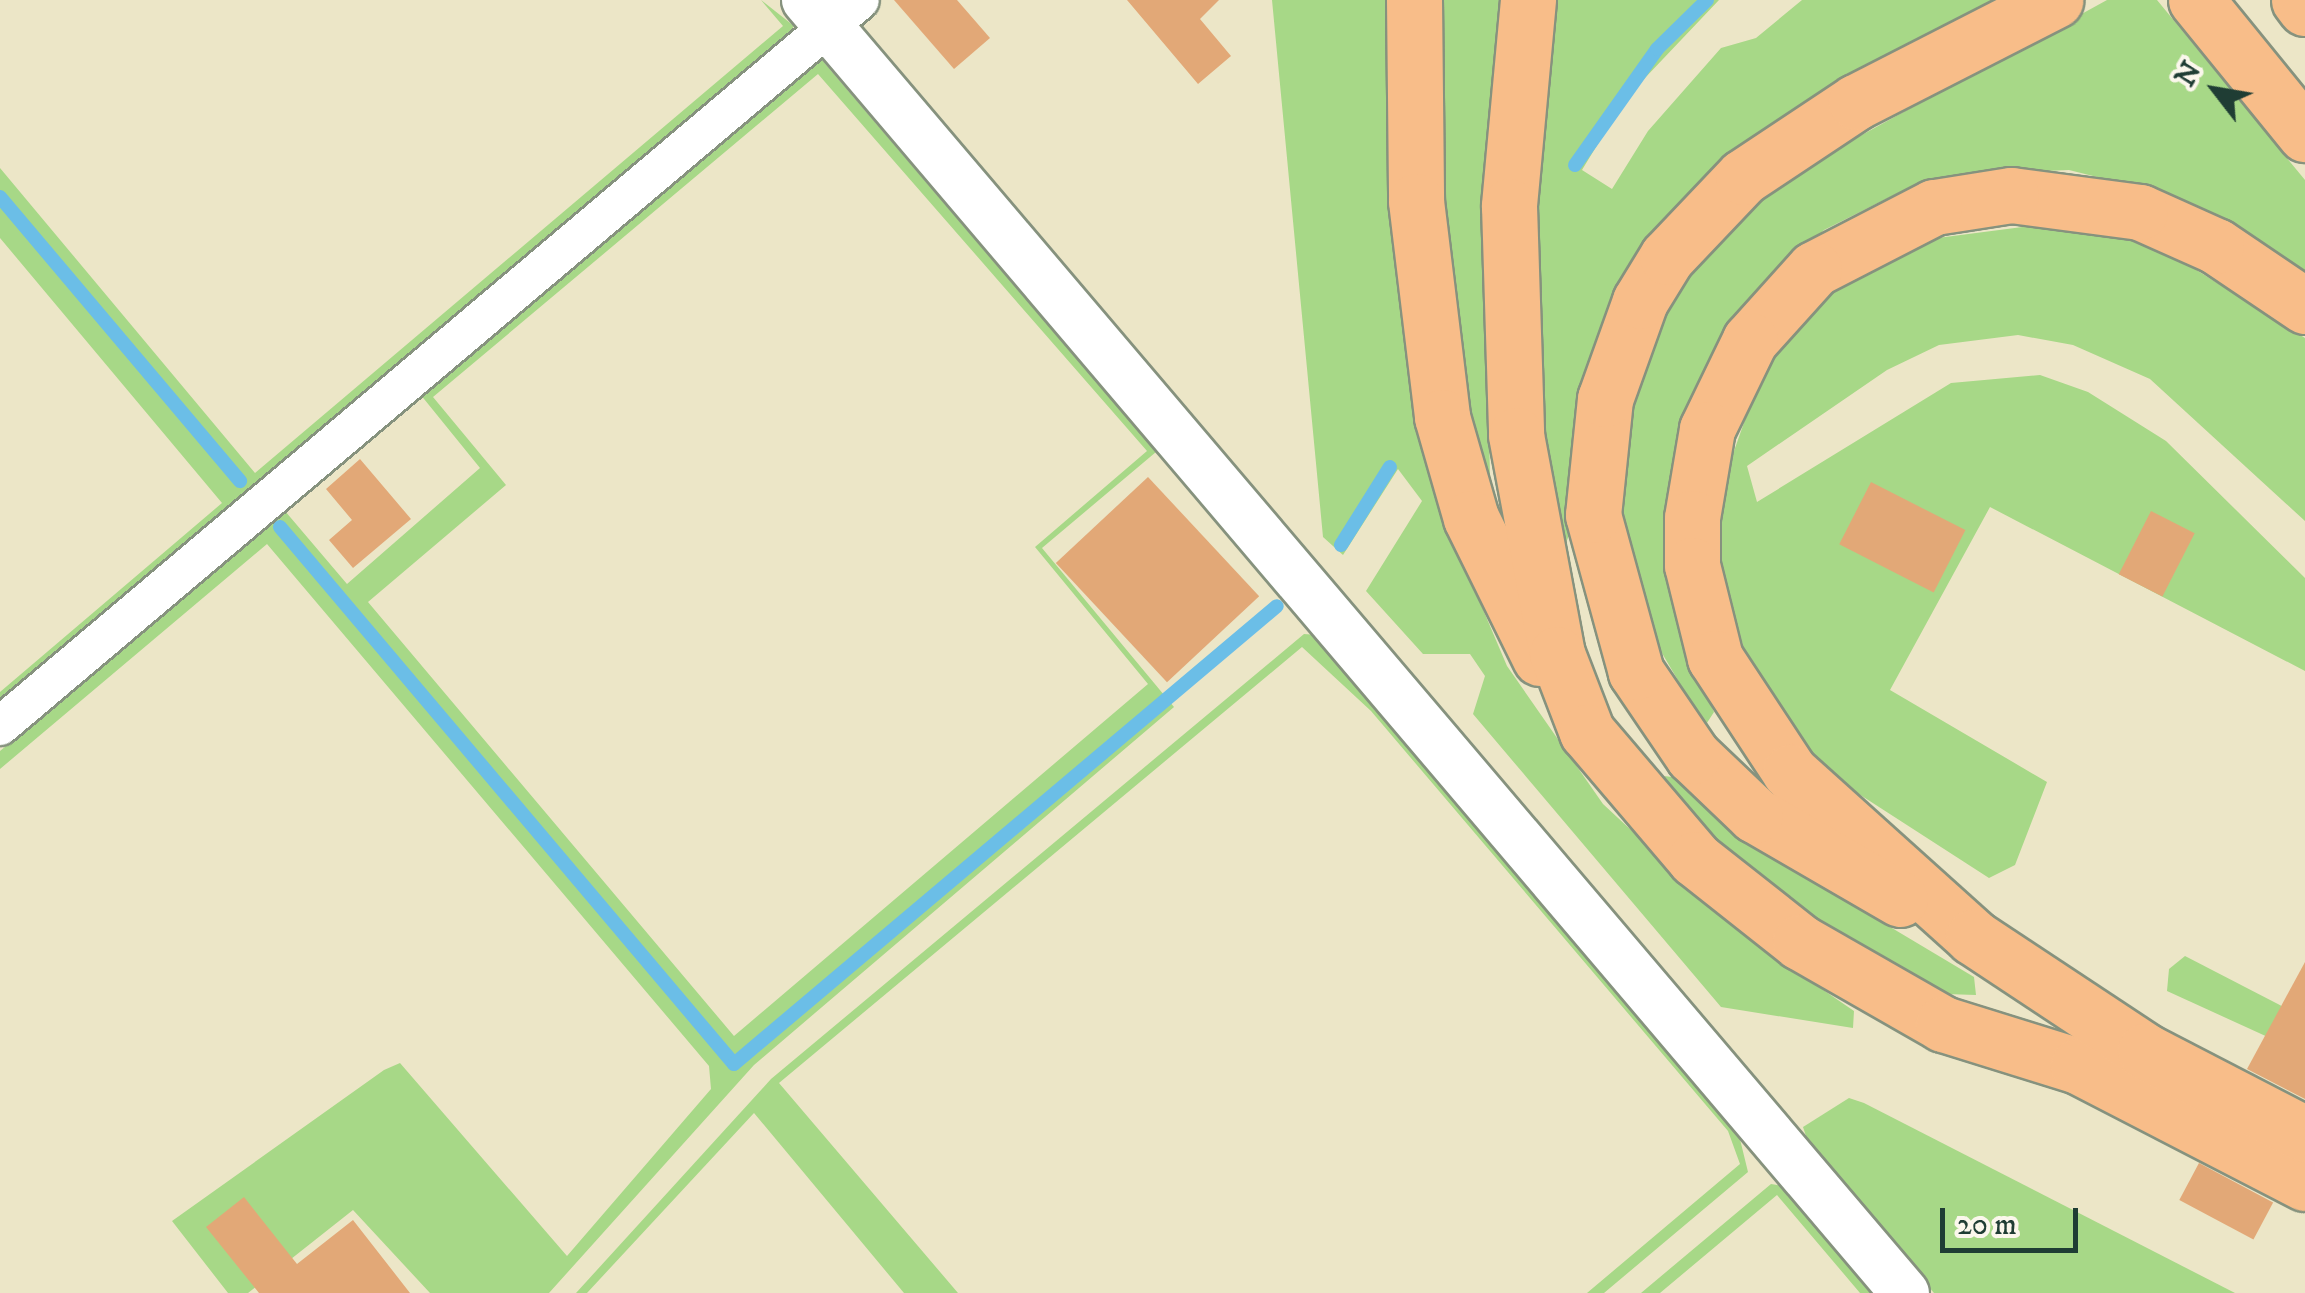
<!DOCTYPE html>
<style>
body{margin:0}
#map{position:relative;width:2305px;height:1293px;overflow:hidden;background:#ece6c7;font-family:"IM FELL DW Pica",serif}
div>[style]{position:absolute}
.green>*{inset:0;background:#a7d887}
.stream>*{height:14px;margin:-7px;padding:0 7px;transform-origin:7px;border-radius:7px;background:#6bbee7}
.building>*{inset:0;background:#e2a877;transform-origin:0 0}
.roads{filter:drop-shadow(2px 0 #86927e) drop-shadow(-2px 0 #86927e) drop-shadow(0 2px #86927e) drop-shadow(0 -2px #86927e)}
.minor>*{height:38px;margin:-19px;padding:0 19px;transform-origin:19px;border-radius:19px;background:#fff}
.tertiary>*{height:48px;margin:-24px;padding:0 24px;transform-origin:24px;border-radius:24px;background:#fff}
.motorway>*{height:55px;margin:-27.5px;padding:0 27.5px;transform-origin:27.5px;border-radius:27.5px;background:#f8bd89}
span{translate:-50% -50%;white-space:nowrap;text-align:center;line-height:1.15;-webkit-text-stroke:8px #fbf7ec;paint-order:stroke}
.north{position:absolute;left:2165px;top:40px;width:100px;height:100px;-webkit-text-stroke:8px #fbf7ec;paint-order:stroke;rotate:301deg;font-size:28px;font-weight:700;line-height:40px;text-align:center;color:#1f3d34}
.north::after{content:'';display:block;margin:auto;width:35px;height:45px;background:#1f3d34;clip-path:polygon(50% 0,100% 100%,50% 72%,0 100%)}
.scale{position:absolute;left:1940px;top:1208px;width:138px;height:45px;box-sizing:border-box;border:5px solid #1f3d34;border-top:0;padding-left:12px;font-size:30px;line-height:35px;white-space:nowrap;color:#1f3d34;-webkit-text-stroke:8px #fbf7ec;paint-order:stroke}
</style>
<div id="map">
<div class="green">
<div style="clip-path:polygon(761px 0,794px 26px,788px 35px,0 704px,0 692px,222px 503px,0 238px,0 168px,255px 473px,783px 26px)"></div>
<div style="clip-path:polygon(1272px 0,1388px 0,1394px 247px,1421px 435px,1442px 513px,1507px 666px,1603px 804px,1746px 937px,1854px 1011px,1853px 1028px,1721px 1007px,1473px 714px,1485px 676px,1470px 654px,1423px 654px,1366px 591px,1422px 501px,1398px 469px,1343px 555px,1323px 537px)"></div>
<div style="clip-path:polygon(1438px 0,1503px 0,1484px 208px,1490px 476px,1468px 425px,1444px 249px)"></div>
<div style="clip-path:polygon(1552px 0,1719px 0,1625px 99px,1582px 170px,1612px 189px,1648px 131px,1721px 48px,1756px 38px,1802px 0,2006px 0,1850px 77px,1707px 176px,1566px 543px,1558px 541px,1540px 425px,1533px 252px)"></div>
<div style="clip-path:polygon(2107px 0,2157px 0,2305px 180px,2305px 274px,2169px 195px,2069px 170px,1962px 174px,1908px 188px,1824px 230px,1731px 322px,1675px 445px,1668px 572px,1684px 645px,1714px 712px,1705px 726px,1643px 621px,1620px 509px,1629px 411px,1662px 315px,1710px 245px,1780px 180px)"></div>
<div style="clip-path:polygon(evenodd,822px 60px,1156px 452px,1042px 548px,1174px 707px,754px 1065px,549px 1293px,430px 1293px,353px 1210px,248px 1293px,228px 1293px,172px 1221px,384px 1070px,400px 1063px,567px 1256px,711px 1089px,709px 1066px,267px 544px,0 769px,0 751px,285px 511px,347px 584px,480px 468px,420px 394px,822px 60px,818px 74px,1147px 451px,1035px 547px,1148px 684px,734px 1036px,368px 602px,506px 485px,433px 397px,818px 74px)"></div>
<div style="clip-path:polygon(2054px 223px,2158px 246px,2305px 338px,2305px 521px,2150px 379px,2073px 345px,2018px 335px,1939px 345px,1887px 370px,1747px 466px,1757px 502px,1951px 383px,2040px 375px,2088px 392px,2166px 441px,2305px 578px,2305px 671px,1990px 507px,1890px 690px,2047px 782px,2015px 865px,1989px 878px,1848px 787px,1809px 752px,1748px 664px,1721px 565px,1723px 482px,1763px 369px,1842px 283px,1922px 240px)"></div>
<div style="clip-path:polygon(1304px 634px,1317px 635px,1737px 1127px,1748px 1172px,1604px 1293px,1587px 1293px,1740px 1164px,1728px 1131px,1371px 711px,1302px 647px,779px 1083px,958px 1293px,904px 1293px,754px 1113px,587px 1293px,576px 1293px,771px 1079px)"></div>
<div style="clip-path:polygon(1664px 776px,1680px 778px,1758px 848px,1974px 977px,1976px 995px,1946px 994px,1820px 926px,1736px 863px)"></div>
<div style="clip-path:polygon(2185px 956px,2305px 1018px,2305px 1054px,2167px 991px,2169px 969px)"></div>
<div style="clip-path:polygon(1849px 1098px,1864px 1103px,2235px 1293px,1934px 1293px,1810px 1148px,1803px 1127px)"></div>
<div style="clip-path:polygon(1771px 1184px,1783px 1186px,1874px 1293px,1860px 1293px,1777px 1195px,1660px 1293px,1641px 1293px)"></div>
</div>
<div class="stream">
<div style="left:1575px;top:165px;width:142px;rotate:-54.7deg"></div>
<div style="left:1657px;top:49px;width:70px;rotate:-44.4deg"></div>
<div style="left:0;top:197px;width:372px;rotate:49.8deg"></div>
<div style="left:280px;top:527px;width:703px;rotate:49.79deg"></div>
<div style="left:734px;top:1064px;width:710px;rotate:-40.15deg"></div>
<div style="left:1341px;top:545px;width:92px;rotate:-57.9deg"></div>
</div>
<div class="building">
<div style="clip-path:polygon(894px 0,957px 0,990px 38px,954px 69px)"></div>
<div style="clip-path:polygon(1127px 0,1219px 0,1200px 19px,1231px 56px,1198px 84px)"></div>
<div style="clip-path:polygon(360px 459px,411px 519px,353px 568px,329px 540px,352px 520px,326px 489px)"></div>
<div style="left:1148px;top:477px;width:163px;height:126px;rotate:47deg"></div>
<div style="left:1871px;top:482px;width:106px;height:70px;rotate:27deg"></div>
<div style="left:2151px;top:511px;width:49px;height:71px;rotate:27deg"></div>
<div style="clip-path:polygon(2305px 962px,2305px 1099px,2247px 1069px)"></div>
<div style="left:2199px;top:1163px;width:84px;height:42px;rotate:28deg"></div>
<div style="clip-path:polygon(244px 1197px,297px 1264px,353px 1220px,410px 1293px,259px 1293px,206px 1227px)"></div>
</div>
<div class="roads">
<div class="minor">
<div style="left:0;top:726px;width:1125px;rotate:-40.17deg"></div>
</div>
<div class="tertiary">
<div style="left:806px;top:0;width:1697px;rotate:49.64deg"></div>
</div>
<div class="motorway">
<div style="left:1414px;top:0;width:201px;rotate:89.4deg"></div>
<div style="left:1416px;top:201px;width:218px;rotate:83.1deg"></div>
<div style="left:1442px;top:417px;width:105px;rotate:74deg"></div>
<div style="left:1471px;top:518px;width:156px;rotate:63.8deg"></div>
<div style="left:1528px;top:0;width:207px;rotate:95.3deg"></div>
<div style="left:1509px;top:206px;width:229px;rotate:88.2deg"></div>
<div style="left:1516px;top:435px;width:223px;rotate:79.4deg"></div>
<div style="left:1557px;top:654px;width:84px;rotate:69deg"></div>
<div style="left:1587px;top:732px;width:167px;rotate:49.6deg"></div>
<div style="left:1695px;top:859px;width:134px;rotate:38.3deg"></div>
<div style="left:1800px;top:942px;width:165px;rotate:29.8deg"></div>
<div style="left:1943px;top:1024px;width:141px;rotate:17.3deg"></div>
<div style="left:2078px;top:1066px;width:255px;rotate:27.3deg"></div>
<div style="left:2196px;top:0;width:173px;rotate:50.9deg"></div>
<div style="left:2299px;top:0;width:10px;rotate:53deg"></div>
<div style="left:2305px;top:306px;width:107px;rotate:-146deg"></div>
<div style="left:2216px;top:246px;width:83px;rotate:-155.9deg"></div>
<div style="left:2140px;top:212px;width:130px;rotate:-172.5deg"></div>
<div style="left:2011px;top:195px;width:78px;rotate:171.1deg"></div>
<div style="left:1934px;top:207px;width:135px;rotate:152.7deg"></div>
<div style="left:1814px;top:269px;width:96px;rotate:132deg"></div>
<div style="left:1750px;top:340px;width:99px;rotate:115.8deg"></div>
<div style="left:1707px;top:429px;width:90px;rotate:99.6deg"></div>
<div style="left:1692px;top:518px;width:47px;rotate:90deg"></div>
<div style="left:1692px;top:565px;width:96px;rotate:76.1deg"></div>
<div style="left:1715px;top:658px;width:136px;rotate:56.7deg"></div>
<div style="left:1790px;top:772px;width:246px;rotate:42deg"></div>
<div style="left:1973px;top:937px;width:206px;rotate:33.5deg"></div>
<div style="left:2145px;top:1051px;width:180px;rotate:27.4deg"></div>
<div style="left:1900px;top:899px;width:168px;rotate:-149.9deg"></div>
<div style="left:1755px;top:815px;width:86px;rotate:-136.4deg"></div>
<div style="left:1693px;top:756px;width:102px;rotate:-124.2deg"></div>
<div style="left:1636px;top:672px;width:163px;rotate:-105.3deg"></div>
<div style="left:1593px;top:515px;width:117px;rotate:-84.1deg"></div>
<div style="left:1605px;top:399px;width:104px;rotate:-70.3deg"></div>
<div style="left:1640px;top:301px;width:52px;rotate:-58.5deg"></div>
<div style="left:1667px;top:257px;width:110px;rotate:-46.5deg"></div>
<div style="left:1743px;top:177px;width:136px;rotate:-33.6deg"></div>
<div style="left:1856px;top:102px;width:224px;rotate:-27.1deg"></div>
</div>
</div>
<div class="north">N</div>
<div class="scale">20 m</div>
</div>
